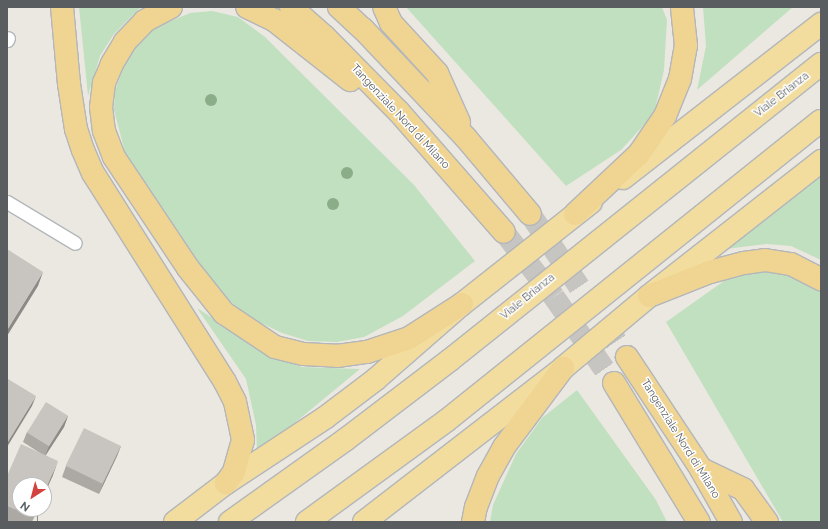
<!DOCTYPE html>
<style>
body{margin:0}
#map{position:relative;width:828px;height:529px;overflow:hidden;background:#ebe8e1;font-family:Raleway,sans-serif}
div>[style]{position:absolute}
.green>*{inset:0;background:#c1e0c0}
.motorway-tunnel>*{height:22px;margin-top:-11px;transform-origin:0;background:repeating-linear-gradient(90deg,#c6c5c1 0 22px,transparent 0 33px)}
.roads{filter:drop-shadow(1px 0 #b3b6ba) drop-shadow(-1px 0 #b3b6ba) drop-shadow(0 1px #b3b6ba) drop-shadow(0 -1px #b3b6ba)}
.service>*{height:13px;margin:-6.5px;padding:0 6.5px;transform-origin:6.5px;border-radius:6.5px;background:#fff}
.trunk>*{height:22px;margin:-11px;padding:0 11px;transform-origin:11px;border-radius:11px;background:#f2dd9e}
.motorway>*{height:22px;margin:-11px;padding:0 11px;transform-origin:11px;border-radius:11px;background:#f0d492}
.trees>*{width:12px;height:12px;margin:-6px;border-radius:50%;background:#8bad87}
.wall>*{inset:0;background:#aca9a5}
.shaded-wall>*{inset:0;background:#8c8a86;transform-origin:0 0}
.building>*{inset:0;background:#c8c5c0;transform-origin:0 0}
span{translate:-50% -50%;white-space:nowrap;text-align:center;line-height:1.15;-webkit-text-stroke:3px #fff;paint-order:stroke}
.street-label{font-size:11px;color:#595d60}
.frame{position:absolute;inset:0;border:8px solid #595d60;pointer-events:none}
.north{position:absolute;left:12px;top:477px;width:40px;height:40px;box-sizing:border-box;background:#fff;border:1px solid #bdbebf;border-radius:50%;rotate:216deg;font-size:11px;font-weight:700;line-height:16px;text-align:center;color:#595d60}
.north::after{content:'';display:block;margin:auto;width:14px;height:18px;background:#d4423d;clip-path:polygon(50% 0,100% 100%,50% 72%,0 100%)}
</style>
<div id="map">
<div class="green">
<div style="clip-path:polygon(79px 7px,141px 7px,114px 34px,100px 56px,88px 96px)"></div>
<div style="clip-path:polygon(406px 7px,662px 7px,667px 20px,664px 70px,654px 114px,621px 150px,566px 186px)"></div>
<div style="clip-path:polygon(703px 7px,793px 7px,697px 90px,706px 46px)"></div>
<div style="clip-path:polygon(212px 11px,238px 17px,265px 37px,414px 185px,475px 261px,403px 316px,364px 337px,337px 342px,308px 341px,282px 333px,253px 319px,233px 304px,215px 286px,125px 152px,114px 110px,115px 91px,122px 71px,134px 49px,152px 29px,190px 13px)"></div>
<div style="clip-path:polygon(821px 173px,821px 260px,791px 246px,766px 244px,726px 249px)"></div>
<div style="clip-path:polygon(761px 272px,782px 273px,821px 291px,821px 522px,783px 522px,666px 322px,731px 276px)"></div>
<div style="clip-path:polygon(197px 308px,268px 354px,302px 367px,360px 369px,257px 454px,256px 425px,246px 379px)"></div>
<div style="clip-path:polygon(577px 390px,656px 500px,667px 522px,490px 522px,493px 505px,516px 454px,542px 418px)"></div>
</div>
<div class="motorway-tunnel">
<div style="left:530px;top:214px;width:173px;rotate:55.9deg"></div>
<div style="left:504px;top:232px;width:82px;rotate:52.4deg"></div>
<div style="left:554px;top:297px;width:105px;rotate:55.1deg"></div>
</div>
<div class="roads">
<div class="service">
<div style="left:7px;top:40px;width:2px;rotate:-63deg"></div>
<div style="left:7px;top:202px;width:79px;rotate:31.1deg"></div>
</div>
<div class="trunk">
<div style="left:623px;top:178px;width:251px;rotate:-37.9deg"></div>
<div style="left:175px;top:522px;width:64px;rotate:-37.4deg"></div>
<div style="left:226px;top:483px;width:120px;rotate:-33.4deg"></div>
<div style="left:326px;top:417px;width:63px;rotate:-37.2deg"></div>
<div style="left:376px;top:379px;width:114px;rotate:-41.1deg"></div>
<div style="left:462px;top:304px;width:164px;rotate:-38.3deg"></div>
<div style="left:230px;top:522px;width:141px;rotate:-35.5deg"></div>
<div style="left:345px;top:440px;width:132px;rotate:-37.3deg"></div>
<div style="left:450px;top:360px;width:475px;rotate:-38.6deg"></div>
<div style="left:307px;top:522px;width:172px;rotate:-36deg"></div>
<div style="left:446px;top:421px;width:480px;rotate:-38.7deg"></div>
<div style="left:364px;top:522px;width:252px;rotate:-37.7deg"></div>
<div style="left:563px;top:368px;width:112px;rotate:-39.9deg"></div>
<div style="left:649px;top:296px;width:219px;rotate:-38.1deg"></div>
</div>
<div class="motorway">
<div style="left:62px;top:7px;width:77px;rotate:84.8deg"></div>
<div style="left:69px;top:84px;width:46px;rotate:81.2deg"></div>
<div style="left:76px;top:129px;width:22px;rotate:72deg"></div>
<div style="left:83px;top:150px;width:25px;rotate:67deg"></div>
<div style="left:93px;top:173px;width:247px;rotate:57.7deg"></div>
<div style="left:225px;top:382px;width:22px;rotate:63deg"></div>
<div style="left:235px;top:402px;width:39px;rotate:78deg"></div>
<div style="left:243px;top:440px;width:33px;rotate:106deg"></div>
<div style="left:234px;top:472px;width:14px;rotate:126deg"></div>
<div style="left:171px;top:7px;width:30px;rotate:152deg"></div>
<div style="left:145px;top:21px;width:29px;rotate:134deg"></div>
<div style="left:125px;top:42px;width:26px;rotate:121deg"></div>
<div style="left:112px;top:64px;width:21px;rotate:113deg"></div>
<div style="left:104px;top:83px;width:24px;rotate:97deg"></div>
<div style="left:101px;top:107px;width:24px;rotate:83deg"></div>
<div style="left:104px;top:131px;width:28px;rotate:69deg"></div>
<div style="left:114px;top:157px;width:133px;rotate:56.3deg"></div>
<div style="left:188px;top:268px;width:58px;rotate:51.3deg"></div>
<div style="left:224px;top:313px;width:61px;rotate:33.7deg"></div>
<div style="left:275px;top:347px;width:29px;rotate:14deg"></div>
<div style="left:303px;top:354px;width:34px;rotate:3deg"></div>
<div style="left:337px;top:356px;width:30px;rotate:-8deg"></div>
<div style="left:367px;top:352px;width:44px;rotate:-18.4deg"></div>
<div style="left:409px;top:338px;width:63px;rotate:-32.7deg"></div>
<div style="left:247px;top:7px;width:30px;rotate:26deg"></div>
<div style="left:274px;top:20px;width:97px;rotate:38.3deg"></div>
<div style="left:291px;top:7px;width:45px;rotate:41.4deg"></div>
<div style="left:325px;top:37px;width:105px;rotate:45.4deg"></div>
<div style="left:399px;top:112px;width:159px;rotate:48.8deg"></div>
<div style="left:339px;top:7px;width:33px;rotate:43deg"></div>
<div style="left:363px;top:29px;width:150px;rotate:46.6deg"></div>
<div style="left:466px;top:138px;width:99px;rotate:49.9deg"></div>
<div style="left:384px;top:7px;width:17px;rotate:66deg"></div>
<div style="left:391px;top:23px;width:68px;rotate:47.4deg"></div>
<div style="left:437px;top:73px;width:54px;rotate:65.8deg"></div>
<div style="left:575px;top:214px;width:88px;rotate:-43.2deg"></div>
<div style="left:639px;top:154px;width:46px;rotate:-55.6deg"></div>
<div style="left:665px;top:116px;width:40px;rotate:-68deg"></div>
<div style="left:680px;top:79px;width:34px;rotate:-80deg"></div>
<div style="left:686px;top:46px;width:39px;rotate:-96deg"></div>
<div style="left:649px;top:296px;width:66px;rotate:-21.5deg"></div>
<div style="left:710px;top:272px;width:35px;rotate:-15deg"></div>
<div style="left:744px;top:263px;width:21px;rotate:-8deg"></div>
<div style="left:765px;top:260px;width:26px;rotate:9deg"></div>
<div style="left:791px;top:264px;width:34px;rotate:27deg"></div>
<div style="left:627px;top:357px;width:134px;rotate:56.5deg"></div>
<div style="left:701px;top:469px;width:61px;rotate:60.5deg"></div>
<div style="left:614px;top:383px;width:163px;rotate:58.6deg"></div>
<div style="left:701px;top:469px;width:47px;rotate:25.5deg"></div>
<div style="left:743px;top:489px;width:41px;rotate:54deg"></div>
<div style="left:473px;top:522px;width:15px;rotate:-79deg"></div>
<div style="left:476px;top:507px;width:33px;rotate:-69deg"></div>
<div style="left:488px;top:476px;width:33px;rotate:-61deg"></div>
<div style="left:504px;top:447px;width:99px;rotate:-53.2deg"></div>
</div>
</div>
<div class="trees">
<div style="left:211px;top:100px"></div>
<div style="left:347px;top:173px"></div>
<div style="left:333px;top:204px"></div>
</div>
<div class="wall">
<div style="clip-path:polygon(68px 416px,64px 427px,46px 455px,53px 475px,44px 495px,44px 485px,20px 509px,38px 509px,32px 522px,7px 522px,7px 476px,40px 453px,23px 442px,27px 432px)"></div>
<div style="clip-path:polygon(121px 446px,117px 456px,99px 494px,62px 477px,66px 466px)"></div>
</div>
<div class="shaded-wall">
<div style="clip-path:polygon(43px 272px,38px 286px,7px 336px,7px 330px)"></div>
<div style="clip-path:polygon(36px 396px,32px 406px,7px 447px,7px 443px)"></div>
<div style="clip-path:polygon(68px 416px,64px 427px,45px 456px,49px 446px)"></div>
<div style="clip-path:polygon(121px 446px,117px 456px,99px 494px,103px 484px)"></div>
<div style="clip-path:polygon(58px 461px,53px 475px,44px 495px,44px 493px)"></div>
<div style="left:37px;top:509px;width:1px;height:14px"></div>
</div>
<div class="building">
<div style="clip-path:polygon(7px 249px,43px 272px,7px 330px)"></div>
<div style="clip-path:polygon(8px 379px,36px 396px,7px 443px,7px 381px)"></div>
<div style="left:46px;top:402px;width:26px;height:36px;rotate:32deg"></div>
<div style="left:84px;top:428px;width:41px;height:42px;rotate:26deg"></div>
<div style="clip-path:polygon(21px 444px,58px 461px,44px 493px,44px 485px,20px 485px,20px 509px,37px 509px,33px 517px,7px 506px,7px 476px)"></div>
</div>
<div class="street-label">
<span style="left:782px;top:95px;rotate:-38deg">Viale Brianza</span>
<span style="left:400px;top:117px;rotate:47deg">Tangenziale Nord di Milano</span>
<span style="left:528px;top:297px;rotate:-39deg">Viale Brianza</span>
<span style="left:680px;top:439px;rotate:58deg">Tangenziale Nord di Milano</span>
</div>
<div class="frame"></div>
<div class="north">N</div>
</div>
